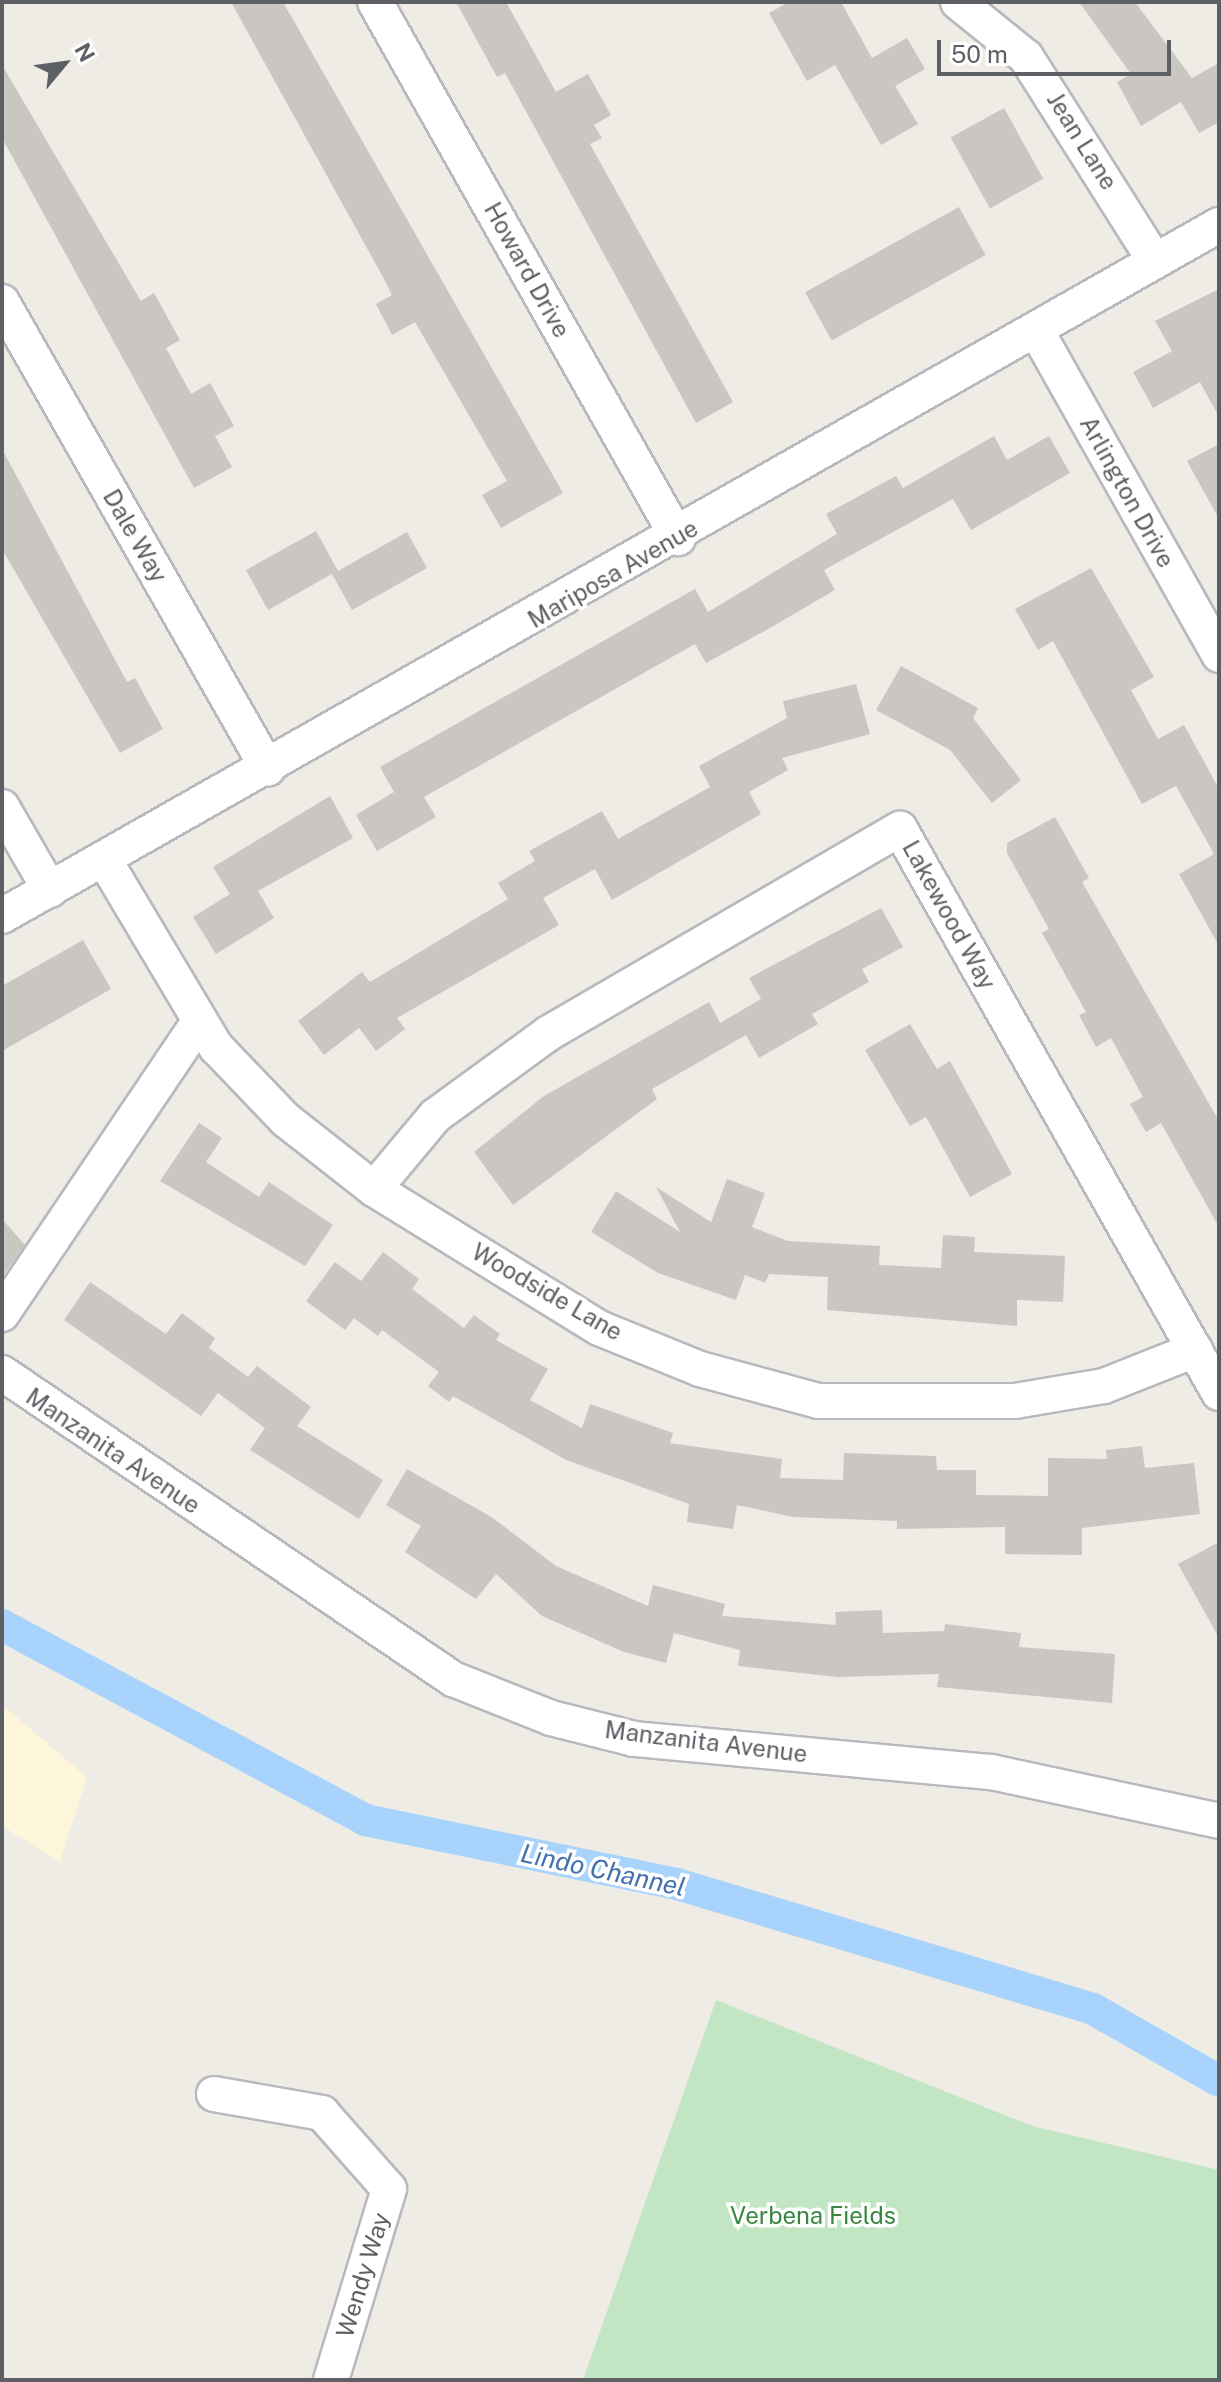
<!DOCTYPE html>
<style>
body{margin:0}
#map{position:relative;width:1221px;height:2382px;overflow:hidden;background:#eeece4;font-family:"Public Sans",sans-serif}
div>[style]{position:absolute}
.commercial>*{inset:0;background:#fdf6db}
.green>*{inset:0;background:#c2e5c3}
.canal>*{height:32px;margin:-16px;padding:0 16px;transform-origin:16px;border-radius:16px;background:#a7d3fc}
.building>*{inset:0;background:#cac6c2;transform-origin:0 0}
.roads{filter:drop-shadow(2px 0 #b7b9be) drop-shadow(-2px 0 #b7b9be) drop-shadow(0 2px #b7b9be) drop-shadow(0 -2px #b7b9be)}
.minor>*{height:34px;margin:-17px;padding:0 17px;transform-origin:17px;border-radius:17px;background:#fff}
span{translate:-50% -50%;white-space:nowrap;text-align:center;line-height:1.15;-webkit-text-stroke:7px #fff;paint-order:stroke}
.street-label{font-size:24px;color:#5c5f64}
.park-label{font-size:24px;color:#398640}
.water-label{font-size:26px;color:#4373ae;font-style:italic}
.frame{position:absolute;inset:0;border:4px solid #5c5f64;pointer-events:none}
.north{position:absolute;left:24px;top:24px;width:80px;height:80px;-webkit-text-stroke:6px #fff;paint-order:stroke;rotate:61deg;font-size:22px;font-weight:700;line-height:32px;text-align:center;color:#5c5f64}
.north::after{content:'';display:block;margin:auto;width:28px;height:36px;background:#5c5f64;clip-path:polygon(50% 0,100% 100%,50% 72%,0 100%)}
.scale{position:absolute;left:937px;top:40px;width:234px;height:36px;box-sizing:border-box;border:4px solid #5c5f64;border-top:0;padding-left:10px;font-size:24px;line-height:28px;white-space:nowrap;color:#5c5f64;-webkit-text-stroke:6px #fff;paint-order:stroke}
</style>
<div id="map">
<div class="commercial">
<div style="clip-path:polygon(2px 1705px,87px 1777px,60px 1862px,2px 1826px)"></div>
</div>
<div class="green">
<div style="clip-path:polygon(716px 2000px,1032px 2126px,1219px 2170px,1219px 2380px,583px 2380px)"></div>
</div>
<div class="canal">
<div style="left:2px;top:1625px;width:412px;rotate:28.2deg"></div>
<div style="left:365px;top:1820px;width:318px;rotate:11.6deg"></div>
<div style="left:677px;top:1884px;width:434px;rotate:16.7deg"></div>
<div style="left:1093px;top:2009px;width:145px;rotate:29.7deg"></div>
</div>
<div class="building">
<div style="clip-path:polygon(231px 2px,283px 2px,563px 493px,501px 528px,482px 495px,507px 481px,415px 322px,392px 335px,376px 304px,392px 295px,384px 279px)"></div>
<div style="clip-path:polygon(456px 2px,506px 2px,556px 92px,588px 74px,611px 115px,594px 125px,602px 138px,590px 144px,733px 402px,696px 423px,505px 73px,497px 77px)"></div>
<div style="clip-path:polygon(789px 2px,841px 2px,872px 58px,907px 38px,925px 69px,895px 86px,918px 124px,881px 145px,835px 65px,807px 81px,769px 13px)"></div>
<div style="clip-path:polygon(1079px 2px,1135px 2px,1192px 78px,1219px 63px,1219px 122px,1199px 133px,1181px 102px,1141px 126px,1117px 82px,1131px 74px)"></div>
<div style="clip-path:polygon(2px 65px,141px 301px,154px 293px,180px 340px,166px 348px,191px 394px,210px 383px,234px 426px,215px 436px,232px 467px,194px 488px,2px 138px)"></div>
<div style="left:1004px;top:108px;width:81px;height:61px;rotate:61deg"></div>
<div style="left:959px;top:207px;width:55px;height:176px;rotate:61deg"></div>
<div style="clip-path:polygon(1219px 289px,1219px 417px,1200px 382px,1153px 408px,1133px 372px,1172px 351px,1155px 321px)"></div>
<div style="clip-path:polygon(994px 436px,1007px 460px,1049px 436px,1070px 473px,971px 530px,953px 499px,824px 570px,835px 590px,770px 628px,706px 663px,695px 644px,424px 797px,436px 817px,377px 851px,356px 815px,394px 792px,380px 767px,695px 589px,708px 612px,837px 534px,826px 514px,896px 476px,903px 488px)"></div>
<div style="clip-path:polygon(1219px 444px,1219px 519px,1187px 461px)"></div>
<div style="clip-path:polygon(2px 449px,127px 682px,135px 678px,163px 729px,120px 753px,2px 549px)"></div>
<div style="clip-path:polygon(316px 531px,338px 571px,407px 532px,427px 568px,352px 610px,332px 574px,268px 610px,246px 570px)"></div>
<div style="clip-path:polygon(1091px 568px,1154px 677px,1131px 690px,1158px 739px,1184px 725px,1219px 789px,1219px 946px,1179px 874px,1214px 854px,1176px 786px,1142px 804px,1053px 641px,1038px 650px,1015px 609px)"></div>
<div style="clip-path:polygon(901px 666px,978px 708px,973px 718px,1021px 780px,992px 803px,950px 750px,876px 710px)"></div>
<div style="clip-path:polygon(856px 684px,870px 734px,782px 758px,788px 770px,749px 792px,761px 814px,612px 900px,595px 869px,543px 898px,559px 925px,397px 1018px,405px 1029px,376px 1051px,359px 1028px,324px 1055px,298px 1021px,362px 972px,370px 982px,508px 899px,498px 883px,535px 861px,529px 851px,602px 811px,618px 839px,710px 787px,699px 766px,787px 718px,783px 701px)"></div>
<div style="clip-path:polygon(330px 796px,353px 838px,258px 891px,274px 918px,216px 954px,193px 917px,230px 894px,213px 867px)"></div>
<div style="clip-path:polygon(1055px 817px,1089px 878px,1082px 882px,1219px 1121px,1219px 1227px,1161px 1123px,1146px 1132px,1130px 1104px,1143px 1097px,1111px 1038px,1096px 1047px,1079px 1015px,1086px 1012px,1042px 933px,1049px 929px,1007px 853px,1007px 843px)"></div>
<div style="clip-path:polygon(881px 908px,903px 947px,862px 969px,869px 982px,812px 1014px,818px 1024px,759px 1058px,746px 1035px,652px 1089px,657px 1099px,513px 1205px,474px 1152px,544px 1096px,709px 1002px,720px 1023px,761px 999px,749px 978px)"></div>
<div style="clip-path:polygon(83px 940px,111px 989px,2px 1051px,2px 986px)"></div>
<div style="clip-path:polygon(910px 1024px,937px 1069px,950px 1061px,1012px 1174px,970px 1197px,926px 1117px,910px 1126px,865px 1050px)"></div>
<div style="clip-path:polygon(199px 1123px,222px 1138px,206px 1162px,259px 1197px,269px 1182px,333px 1225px,305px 1266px,160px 1181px)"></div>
<div style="clip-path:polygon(727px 1179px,765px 1193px,752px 1227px,788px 1241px,880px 1246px,879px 1265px,941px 1268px,943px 1235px,975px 1237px,974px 1252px,1065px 1256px,1063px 1302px,1017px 1300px,1017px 1326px,827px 1310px,828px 1277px,769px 1274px,765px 1283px,745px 1275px,736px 1300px,658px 1273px,591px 1232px,616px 1191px,680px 1232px,656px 1187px,711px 1222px)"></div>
<div style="clip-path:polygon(2px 1219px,25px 1245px,2px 1277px)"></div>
<div style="clip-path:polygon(383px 1252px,419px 1279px,412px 1289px,464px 1328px,474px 1315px,500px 1334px,496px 1340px,548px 1369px,530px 1400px,582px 1428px,590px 1404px,673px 1433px,670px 1443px,782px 1459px,780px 1478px,843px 1480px,844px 1453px,936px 1456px,937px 1470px,976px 1470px,976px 1495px,1048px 1496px,1048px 1458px,1107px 1459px,1106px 1450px,1142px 1446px,1145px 1468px,1194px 1463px,1200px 1514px,1082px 1528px,1082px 1555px,1005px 1554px,1005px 1527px,897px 1529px,897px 1521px,793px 1517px,737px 1505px,733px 1529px,687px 1522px,689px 1504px,566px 1460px,453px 1396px,449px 1402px,428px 1386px,439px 1372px,382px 1330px,378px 1336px,354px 1318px,345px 1330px,306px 1301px,335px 1262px,361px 1281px)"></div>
<div style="clip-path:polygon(90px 1282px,166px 1334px,182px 1313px,215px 1338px,209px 1348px,248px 1377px,257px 1366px,311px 1407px,297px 1426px,383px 1480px,359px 1519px,250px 1450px,265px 1428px,218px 1393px,201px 1416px,64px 1320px)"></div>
<div style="clip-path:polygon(407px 1469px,493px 1518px,556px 1566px,648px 1606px,653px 1585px,725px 1604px,722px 1616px,836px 1625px,835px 1612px,882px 1610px,883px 1633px,944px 1631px,945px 1624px,1021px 1633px,1019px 1647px,1115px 1654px,1112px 1703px,937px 1687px,939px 1674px,838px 1677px,738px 1666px,740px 1650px,674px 1633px,666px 1663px,624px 1652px,542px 1616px,496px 1574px,476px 1599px,405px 1552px,421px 1526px,386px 1505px)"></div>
<div style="clip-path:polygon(1219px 1542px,1219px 1638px,1178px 1564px)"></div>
</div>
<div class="roads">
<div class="minor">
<div style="left:375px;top:2px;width:616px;rotate:60.52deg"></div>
<div style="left:958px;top:2px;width:87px;rotate:39deg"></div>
<div style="left:1026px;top:57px;width:241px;rotate:57.7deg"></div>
<div style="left:2px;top:302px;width:537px;rotate:60.33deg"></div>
<div style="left:1036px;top:330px;width:373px;rotate:60.6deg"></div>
<div style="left:2px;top:807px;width:96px;rotate:60deg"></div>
<div style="left:105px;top:861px;width:217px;rotate:59.2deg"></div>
<div style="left:216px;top:1047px;width:101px;rotate:46.2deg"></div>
<div style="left:286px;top:1120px;width:112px;rotate:38.1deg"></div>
<div style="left:374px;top:1189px;width:264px;rotate:31.7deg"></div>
<div style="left:599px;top:1328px;width:109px;rotate:22.1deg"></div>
<div style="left:700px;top:1369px;width:123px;rotate:15.1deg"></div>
<div style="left:819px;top:1401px;width:196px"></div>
<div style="left:1015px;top:1401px;width:90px;rotate:-9.6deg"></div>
<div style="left:1104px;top:1386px;width:98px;rotate:-21.6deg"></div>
<div style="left:2px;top:916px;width:1399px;rotate:-29.59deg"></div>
<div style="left:374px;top:1189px;width:95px;rotate:-50.1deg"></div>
<div style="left:435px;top:1116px;width:141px;rotate:-36.1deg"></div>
<div style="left:549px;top:1033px;width:406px;rotate:-30.2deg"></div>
<div style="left:900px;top:829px;width:648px;rotate:60.51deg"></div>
<div style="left:2px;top:1314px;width:352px;rotate:-56deg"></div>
<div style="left:2px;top:1373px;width:545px;rotate:34.16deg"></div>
<div style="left:453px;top:1679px;width:105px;rotate:21.7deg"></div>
<div style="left:551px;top:1718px;width:86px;rotate:14.2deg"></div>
<div style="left:634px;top:1739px;width:359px;rotate:5.3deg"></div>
<div style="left:991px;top:1772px;width:233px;rotate:12.1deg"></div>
<div style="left:214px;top:2094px;width:110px;rotate:10deg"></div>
<div style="left:322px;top:2113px;width:101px;rotate:48.6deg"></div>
<div style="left:389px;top:2189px;width:200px;rotate:106.9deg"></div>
</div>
</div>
<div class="street-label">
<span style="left:1082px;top:141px;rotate:58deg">Jean Lane</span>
<span style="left:527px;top:270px;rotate:61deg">Howard Drive</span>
<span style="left:1127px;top:492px;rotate:61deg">Arlington Drive</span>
<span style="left:135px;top:536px;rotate:60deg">Dale Way</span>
<span style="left:613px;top:574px;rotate:-30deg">Mariposa Avenue</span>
<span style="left:949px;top:915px;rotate:61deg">Lakewood Way</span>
<span style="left:547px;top:1292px;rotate:30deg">Woodside Lane</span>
<span style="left:113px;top:1451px;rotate:34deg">Manzanita Avenue</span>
<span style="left:706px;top:1742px;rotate:7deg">Manzanita Avenue</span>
<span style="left:363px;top:2275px;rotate:-73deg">Wendy Way</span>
</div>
<div class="park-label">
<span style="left:813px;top:2216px">Verbena Fields</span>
</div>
<div class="water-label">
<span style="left:603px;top:1870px;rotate:12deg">Lindo Channel</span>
</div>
<div class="frame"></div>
<div class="north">N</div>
<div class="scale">50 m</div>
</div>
